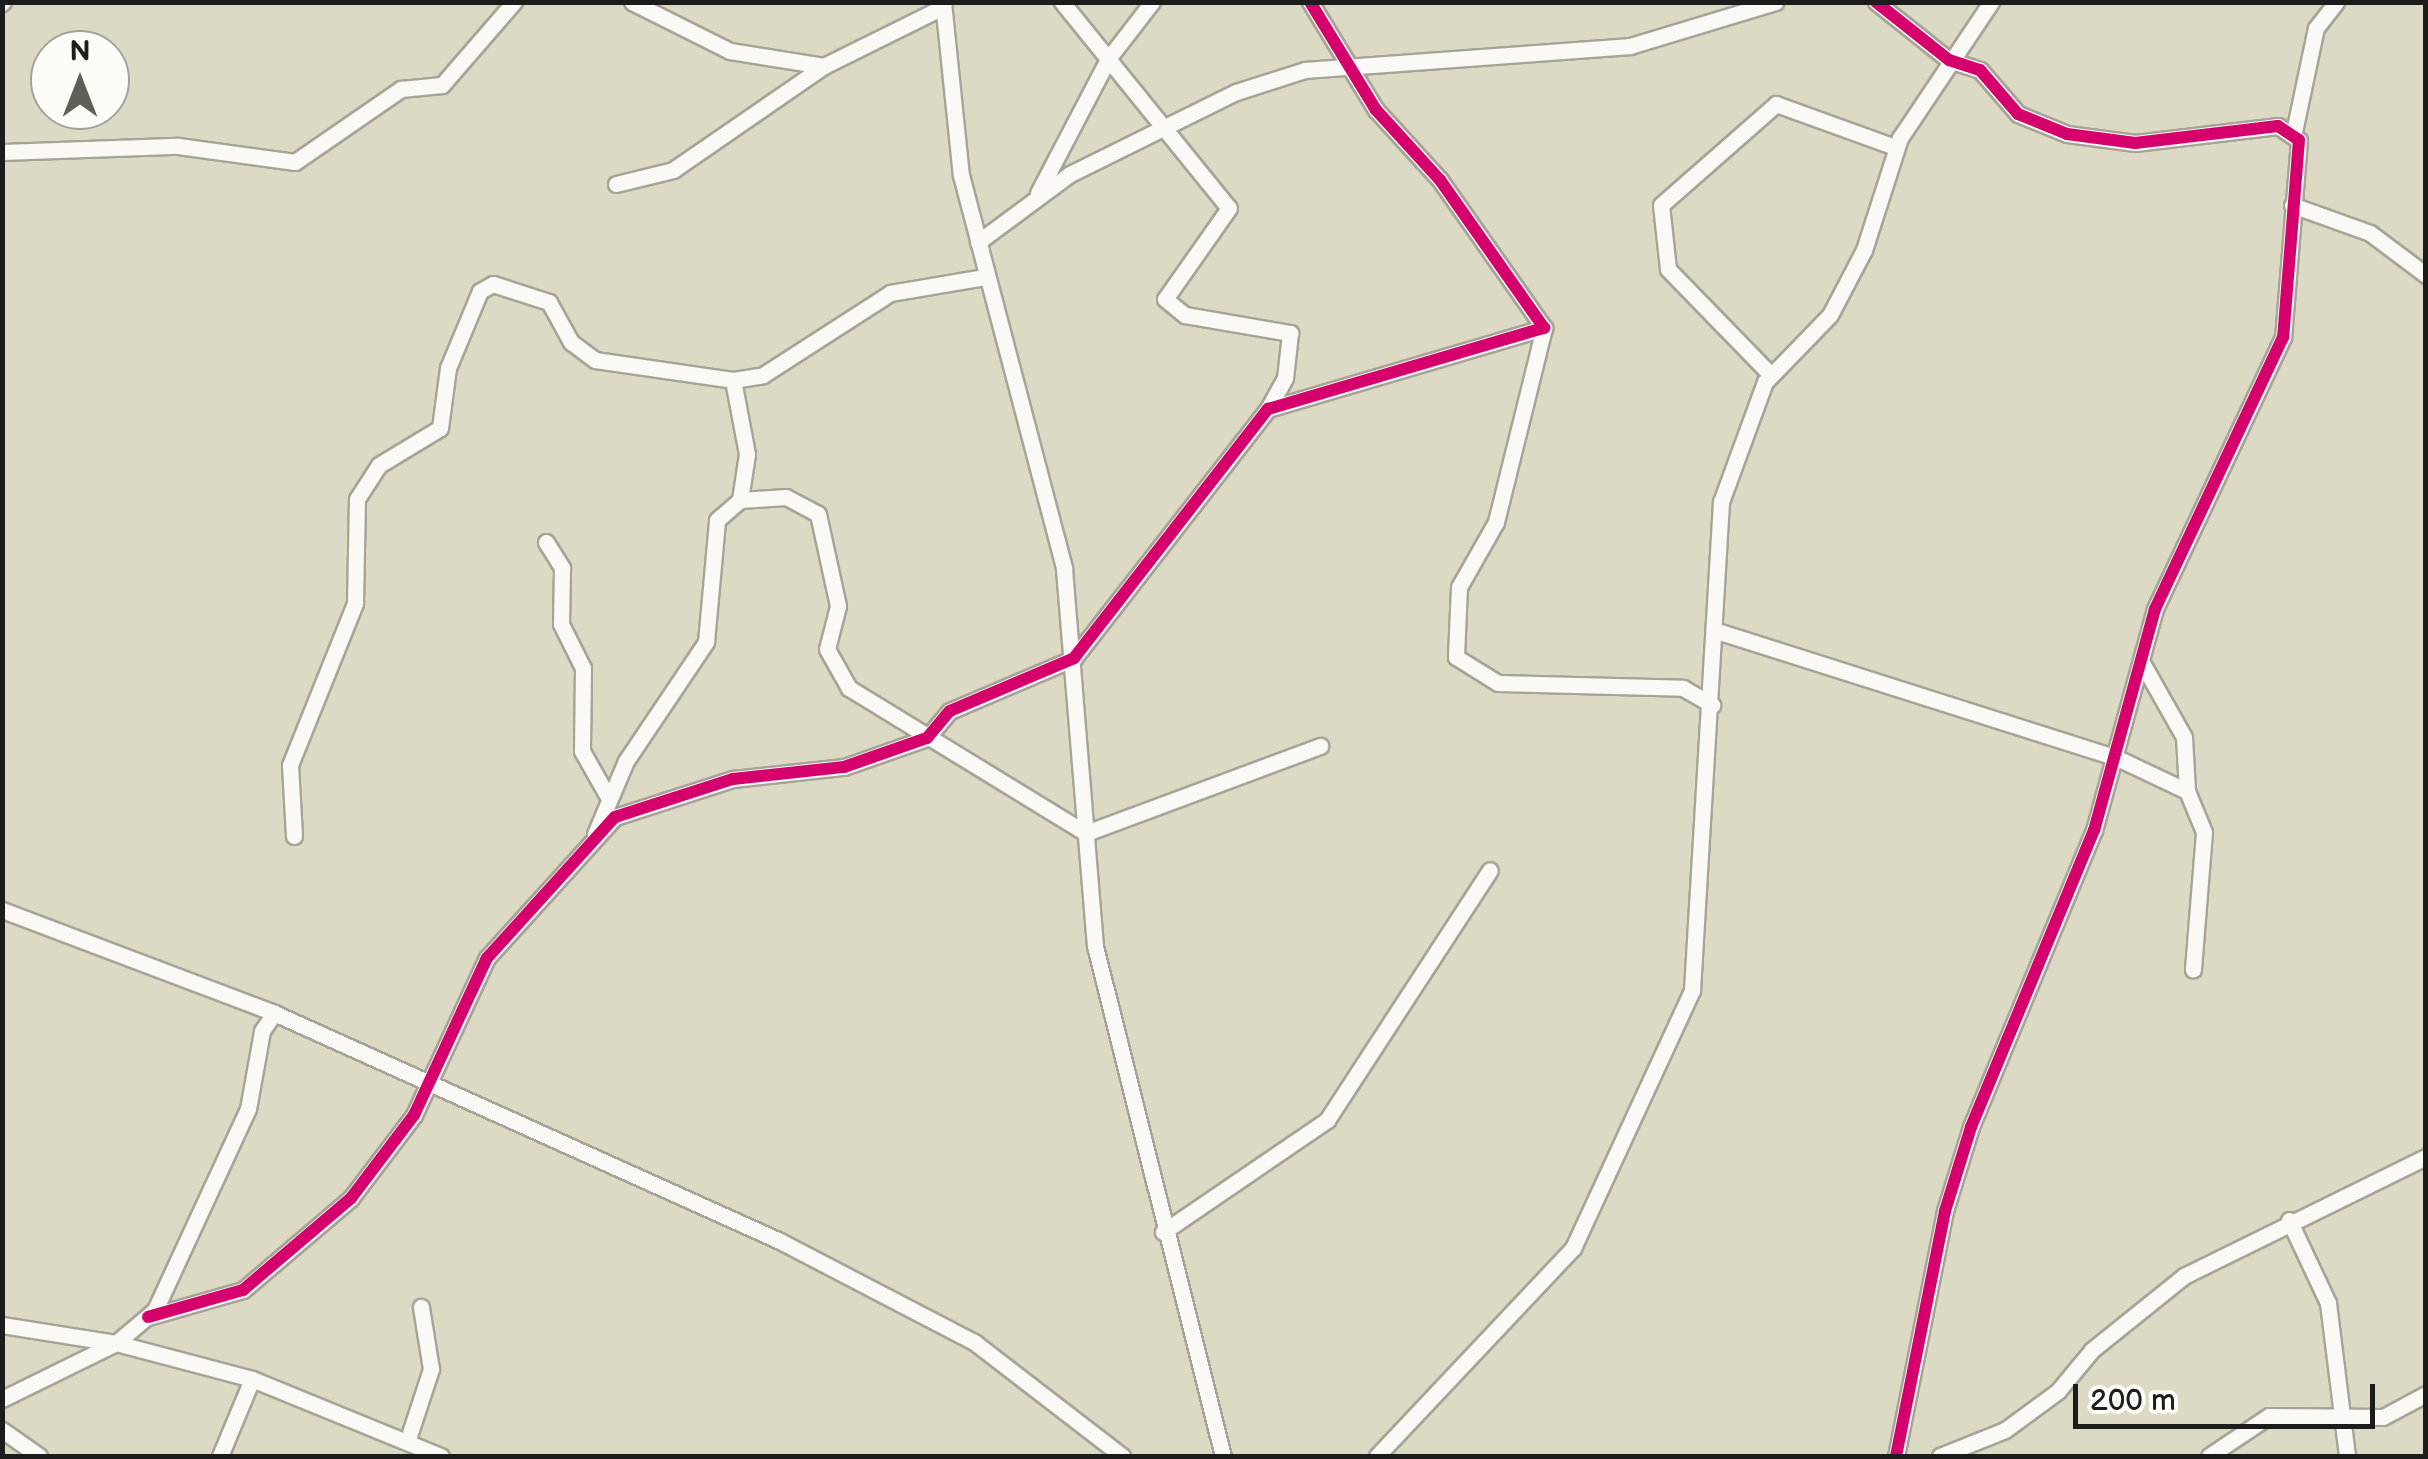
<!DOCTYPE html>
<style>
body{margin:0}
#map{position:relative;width:2428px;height:1459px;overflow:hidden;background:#dcd9c4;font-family:"Balsamiq Sans",sans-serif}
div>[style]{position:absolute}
.roads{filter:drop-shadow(2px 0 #a7a497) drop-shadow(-2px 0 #a7a497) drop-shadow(0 2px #a7a497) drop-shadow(0 -2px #a7a497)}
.minor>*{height:15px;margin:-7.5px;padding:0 7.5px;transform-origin:7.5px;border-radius:7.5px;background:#faf9f6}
.cycleway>*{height:12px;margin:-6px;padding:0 6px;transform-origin:6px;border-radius:6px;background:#d6006c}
span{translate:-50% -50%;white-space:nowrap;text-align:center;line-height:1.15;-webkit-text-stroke:8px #fdfcf7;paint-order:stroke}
.frame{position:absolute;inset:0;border:5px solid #1c1c1c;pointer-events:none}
.north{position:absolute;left:30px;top:30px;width:100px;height:100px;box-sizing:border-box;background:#fdfcf7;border:2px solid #a3a29f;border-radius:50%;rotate:0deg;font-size:28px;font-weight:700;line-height:40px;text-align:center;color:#1c1c1c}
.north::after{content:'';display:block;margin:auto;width:35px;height:45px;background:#5f5e57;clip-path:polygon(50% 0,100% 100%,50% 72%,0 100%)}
.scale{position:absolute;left:2073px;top:1384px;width:302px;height:45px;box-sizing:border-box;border:5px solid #1c1c1c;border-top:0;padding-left:12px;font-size:30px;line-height:35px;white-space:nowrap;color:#1c1c1c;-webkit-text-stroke:8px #fdfcf7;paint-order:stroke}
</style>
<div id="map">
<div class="roads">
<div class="minor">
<div style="left:632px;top:2px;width:110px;rotate:26.6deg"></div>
<div style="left:730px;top:51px;width:95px;rotate:9.1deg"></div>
<div style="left:943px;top:2px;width:174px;rotate:84.1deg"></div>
<div style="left:961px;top:175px;width:407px;rotate:75.3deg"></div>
<div style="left:1064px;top:569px;width:378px;rotate:85.3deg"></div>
<div style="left:1095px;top:946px;width:526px;rotate:75.91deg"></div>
<div style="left:1062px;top:2px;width:265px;rotate:51deg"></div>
<div style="left:1229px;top:208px;width:111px;rotate:125.1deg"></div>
<div style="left:1165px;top:299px;width:26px;rotate:39deg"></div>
<div style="left:1185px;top:315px;width:107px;rotate:9.7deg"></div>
<div style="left:1290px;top:333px;width:45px;rotate:96.3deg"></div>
<div style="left:1285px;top:378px;width:35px;rotate:119deg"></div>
<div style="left:1876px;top:2px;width:93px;rotate:38.5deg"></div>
<div style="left:1949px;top:60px;width:33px;rotate:18deg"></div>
<div style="left:1980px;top:70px;width:58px;rotate:49.2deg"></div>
<div style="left:2018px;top:114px;width:53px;rotate:22.2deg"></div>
<div style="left:2067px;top:134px;width:69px;rotate:7.5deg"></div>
<div style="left:2135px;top:143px;width:144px;rotate:-6.8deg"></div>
<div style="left:2278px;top:126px;width:25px;rotate:34deg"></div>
<div style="left:2299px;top:140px;width:198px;rotate:94.6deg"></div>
<div style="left:2283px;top:337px;width:301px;rotate:115.2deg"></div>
<div style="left:2155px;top:609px;width:229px;rotate:105.4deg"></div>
<div style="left:2094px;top:830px;width:321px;rotate:112.5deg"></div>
<div style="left:1971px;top:1127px;width:88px;rotate:107.2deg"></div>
<div style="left:1945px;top:1211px;width:250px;rotate:101.3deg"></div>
<div style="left:2px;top:3px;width:1px;rotate:-45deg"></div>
<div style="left:2294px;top:132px;width:106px;rotate:-78.1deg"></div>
<div style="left:2316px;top:28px;width:33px;rotate:-52deg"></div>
<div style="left:2px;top:152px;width:176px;rotate:-2deg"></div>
<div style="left:178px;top:146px;width:118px;rotate:7.8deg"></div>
<div style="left:295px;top:162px;width:129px;rotate:-34.6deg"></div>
<div style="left:401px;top:89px;width:41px;rotate:-5.6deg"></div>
<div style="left:442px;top:85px;width:110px;rotate:-49.1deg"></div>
<div style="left:616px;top:184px;width:59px;rotate:-13.8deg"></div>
<div style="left:673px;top:170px;width:183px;rotate:-34.6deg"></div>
<div style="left:824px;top:66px;width:133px;rotate:-26.4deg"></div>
<div style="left:1038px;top:193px;width:151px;rotate:-62.4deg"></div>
<div style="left:1108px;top:59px;width:72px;rotate:-52.3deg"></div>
<div style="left:2292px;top:205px;width:83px;rotate:19.7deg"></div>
<div style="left:2370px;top:233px;width:70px;rotate:36.9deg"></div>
<div style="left:978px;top:242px;width:114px;rotate:-36.5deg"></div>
<div style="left:1070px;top:174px;width:185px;rotate:-26.3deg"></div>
<div style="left:1236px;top:92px;width:72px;rotate:-17.7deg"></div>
<div style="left:1305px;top:70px;width:326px;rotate:-4.2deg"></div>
<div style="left:1630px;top:46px;width:152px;rotate:-16.8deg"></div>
<div style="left:1544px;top:328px;width:200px;rotate:103.9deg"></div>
<div style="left:1496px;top:522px;width:75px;rotate:119.6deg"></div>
<div style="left:1459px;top:587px;width:70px;rotate:92.5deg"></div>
<div style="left:1456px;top:657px;width:49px;rotate:31.8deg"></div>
<div style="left:1498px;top:683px;width:185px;rotate:1.5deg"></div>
<div style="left:1683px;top:688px;width:34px;rotate:30deg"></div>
<div style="left:1771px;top:375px;width:148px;rotate:-134.2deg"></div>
<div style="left:1668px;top:269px;width:64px;rotate:-96.2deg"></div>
<div style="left:1661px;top:205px;width:153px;rotate:-41.3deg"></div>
<div style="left:1776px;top:104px;width:127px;rotate:19.9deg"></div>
<div style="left:733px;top:380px;width:75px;rotate:79.3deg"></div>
<div style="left:747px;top:454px;width:47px;rotate:98.7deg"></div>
<div style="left:546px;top:542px;width:31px;rotate:58deg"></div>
<div style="left:562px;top:568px;width:56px;rotate:91deg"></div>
<div style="left:561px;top:624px;width:49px;rotate:63.4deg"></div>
<div style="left:583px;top:668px;width:83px;rotate:90.7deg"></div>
<div style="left:582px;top:751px;width:53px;rotate:60.5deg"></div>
<div style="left:1717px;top:631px;width:417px;rotate:17.6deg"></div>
<div style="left:2115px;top:757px;width:80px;rotate:25.3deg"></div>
<div style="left:2187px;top:791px;width:44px;rotate:67.5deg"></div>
<div style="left:2204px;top:832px;width:138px;rotate:94.6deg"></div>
<div style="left:2141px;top:661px;width:87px;rotate:60.5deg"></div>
<div style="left:2184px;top:737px;width:54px;rotate:86.8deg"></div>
<div style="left:595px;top:834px;width:79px;rotate:-67deg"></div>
<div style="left:626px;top:761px;width:143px;rotate:-56.1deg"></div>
<div style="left:706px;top:642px;width:122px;rotate:-84.8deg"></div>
<div style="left:717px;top:520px;width:30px;rotate:-41deg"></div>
<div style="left:740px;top:500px;width:46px;rotate:-3.7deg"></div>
<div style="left:786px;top:497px;width:36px;rotate:28deg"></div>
<div style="left:818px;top:514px;width:94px;rotate:77.7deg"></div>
<div style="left:838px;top:606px;width:44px;rotate:104.3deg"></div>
<div style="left:827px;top:649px;width:45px;rotate:60.6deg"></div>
<div style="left:849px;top:688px;width:278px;rotate:31.5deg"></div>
<div style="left:1086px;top:833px;width:250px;rotate:-20.4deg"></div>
<div style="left:294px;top:836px;width:71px;rotate:-93.2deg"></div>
<div style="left:290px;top:765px;width:175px;rotate:-68.1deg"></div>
<div style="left:355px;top:603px;width:104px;rotate:-88.9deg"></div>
<div style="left:357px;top:499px;width:40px;rotate:-57.1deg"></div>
<div style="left:379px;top:465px;width:71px;rotate:-31.2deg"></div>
<div style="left:440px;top:428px;width:61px;rotate:-82.4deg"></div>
<div style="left:448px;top:368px;width:83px;rotate:-67.4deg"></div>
<div style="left:480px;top:291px;width:15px;rotate:-28deg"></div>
<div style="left:493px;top:284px;width:59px;rotate:17.8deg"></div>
<div style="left:549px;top:302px;width:46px;rotate:61.2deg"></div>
<div style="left:571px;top:342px;width:30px;rotate:37deg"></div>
<div style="left:595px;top:360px;width:139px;rotate:8.2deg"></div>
<div style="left:733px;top:380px;width:30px;rotate:-9deg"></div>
<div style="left:763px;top:375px;width:151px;rotate:-32.8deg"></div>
<div style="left:890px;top:293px;width:96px;rotate:-9.6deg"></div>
<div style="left:2px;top:910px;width:291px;rotate:20.7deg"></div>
<div style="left:274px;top:1013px;width:555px;rotate:24.26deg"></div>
<div style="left:780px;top:1241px;width:219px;rotate:27.5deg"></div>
<div style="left:974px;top:1342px;width:187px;rotate:37.6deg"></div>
<div style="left:2289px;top:1220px;width:92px;rotate:64.8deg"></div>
<div style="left:2328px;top:1303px;width:154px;rotate:82.9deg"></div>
<div style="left:1163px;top:1232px;width:199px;rotate:-34.3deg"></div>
<div style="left:1327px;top:1120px;width:298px;rotate:-56.9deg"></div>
<div style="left:148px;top:1317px;width:99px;rotate:-15.9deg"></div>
<div style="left:243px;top:1290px;width:142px;rotate:-40.4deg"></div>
<div style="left:351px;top:1198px;width:104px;rotate:-52.8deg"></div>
<div style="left:414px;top:1115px;width:173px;rotate:-65.1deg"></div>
<div style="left:487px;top:958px;width:190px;rotate:-47.8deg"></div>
<div style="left:615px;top:817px;width:124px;rotate:-17.9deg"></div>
<div style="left:733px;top:779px;width:112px;rotate:-6.2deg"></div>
<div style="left:844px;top:767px;width:88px;rotate:-19.3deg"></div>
<div style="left:927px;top:738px;width:35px;rotate:-50deg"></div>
<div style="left:950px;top:711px;width:135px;rotate:-23.1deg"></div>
<div style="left:1074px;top:658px;width:316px;rotate:-52.1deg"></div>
<div style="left:1268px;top:409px;width:288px;rotate:-16.4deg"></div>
<div style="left:1544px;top:328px;width:181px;rotate:-125.1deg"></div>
<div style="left:1440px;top:180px;width:95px;rotate:-132.4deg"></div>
<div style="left:1376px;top:110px;width:127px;rotate:-121.4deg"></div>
<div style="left:2px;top:1325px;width:115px;rotate:9deg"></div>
<div style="left:116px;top:1343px;width:141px;rotate:14.8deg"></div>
<div style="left:252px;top:1379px;width:204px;rotate:22.2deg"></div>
<div style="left:2px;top:1399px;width:127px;rotate:-26.2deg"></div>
<div style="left:116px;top:1343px;width:51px;rotate:-40.2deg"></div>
<div style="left:155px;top:1310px;width:221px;rotate:-65.2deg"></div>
<div style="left:248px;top:1109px;width:79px;rotate:-79.8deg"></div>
<div style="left:262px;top:1031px;width:22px;rotate:-56deg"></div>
<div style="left:2px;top:1430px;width:45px;rotate:35.1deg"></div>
<div style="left:408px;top:1439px;width:74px;rotate:-71.8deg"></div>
<div style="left:431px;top:1369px;width:63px;rotate:-99.2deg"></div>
<div style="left:220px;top:1456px;width:83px;rotate:-67.4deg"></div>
<div style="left:1377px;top:1456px;width:286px;rotate:-46.7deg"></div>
<div style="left:1573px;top:1248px;width:284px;rotate:-65.2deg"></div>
<div style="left:1692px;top:990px;width:489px;rotate:-86.6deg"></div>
<div style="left:1721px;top:502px;width:128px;rotate:-69.9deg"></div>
<div style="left:1765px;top:382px;width:93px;rotate:-45.9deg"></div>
<div style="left:1830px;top:315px;width:73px;rotate:-62.4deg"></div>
<div style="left:1864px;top:250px;width:118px;rotate:-72.2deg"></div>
<div style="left:1900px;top:138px;width:164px;rotate:-56.2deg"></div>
<div style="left:1940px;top:1456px;width:70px;rotate:-21.8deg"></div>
<div style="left:2005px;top:1430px;width:66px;rotate:-36.3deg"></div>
<div style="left:2058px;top:1391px;width:53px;rotate:-50.3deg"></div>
<div style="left:2092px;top:1350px;width:118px;rotate:-38.8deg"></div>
<div style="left:2184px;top:1276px;width:270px;rotate:-26.2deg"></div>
<div style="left:2209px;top:1456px;width:72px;rotate:-33.7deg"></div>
<div style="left:2269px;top:1416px;width:114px;rotate:0.5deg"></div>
<div style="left:2383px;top:1417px;width:49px;rotate:-28.1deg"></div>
</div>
</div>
<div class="cycleway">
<div style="left:1876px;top:2px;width:93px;rotate:38.5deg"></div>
<div style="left:1949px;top:60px;width:33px;rotate:18deg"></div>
<div style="left:1980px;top:70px;width:58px;rotate:49.2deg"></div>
<div style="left:2018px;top:114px;width:53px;rotate:22.2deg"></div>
<div style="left:2067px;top:134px;width:69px;rotate:7.5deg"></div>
<div style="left:2135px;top:143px;width:144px;rotate:-6.8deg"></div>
<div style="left:2278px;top:126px;width:25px;rotate:34deg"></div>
<div style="left:2299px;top:140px;width:198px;rotate:94.6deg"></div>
<div style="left:2283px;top:337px;width:301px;rotate:115.2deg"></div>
<div style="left:2155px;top:609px;width:229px;rotate:105.4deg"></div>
<div style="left:2094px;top:830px;width:321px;rotate:112.5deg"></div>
<div style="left:1971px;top:1127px;width:88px;rotate:107.2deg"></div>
<div style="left:1945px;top:1211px;width:250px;rotate:101.3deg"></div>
<div style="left:148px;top:1317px;width:99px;rotate:-15.9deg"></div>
<div style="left:243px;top:1290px;width:142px;rotate:-40.4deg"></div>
<div style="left:351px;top:1198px;width:104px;rotate:-52.8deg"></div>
<div style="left:414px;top:1115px;width:173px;rotate:-65.1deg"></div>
<div style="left:487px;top:958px;width:190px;rotate:-47.8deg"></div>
<div style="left:615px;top:817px;width:124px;rotate:-17.9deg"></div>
<div style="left:733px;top:779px;width:112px;rotate:-6.2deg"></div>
<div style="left:844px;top:767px;width:88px;rotate:-19.3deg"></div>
<div style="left:927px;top:738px;width:35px;rotate:-50deg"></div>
<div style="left:950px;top:711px;width:135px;rotate:-23.1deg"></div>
<div style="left:1074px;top:658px;width:316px;rotate:-52.1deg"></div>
<div style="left:1268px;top:409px;width:288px;rotate:-16.4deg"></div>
<div style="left:1544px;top:328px;width:181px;rotate:-125.1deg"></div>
<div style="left:1440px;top:180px;width:95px;rotate:-132.4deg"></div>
<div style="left:1376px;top:110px;width:127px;rotate:-121.4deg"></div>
</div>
<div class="frame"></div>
<div class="north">N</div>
<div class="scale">200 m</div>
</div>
